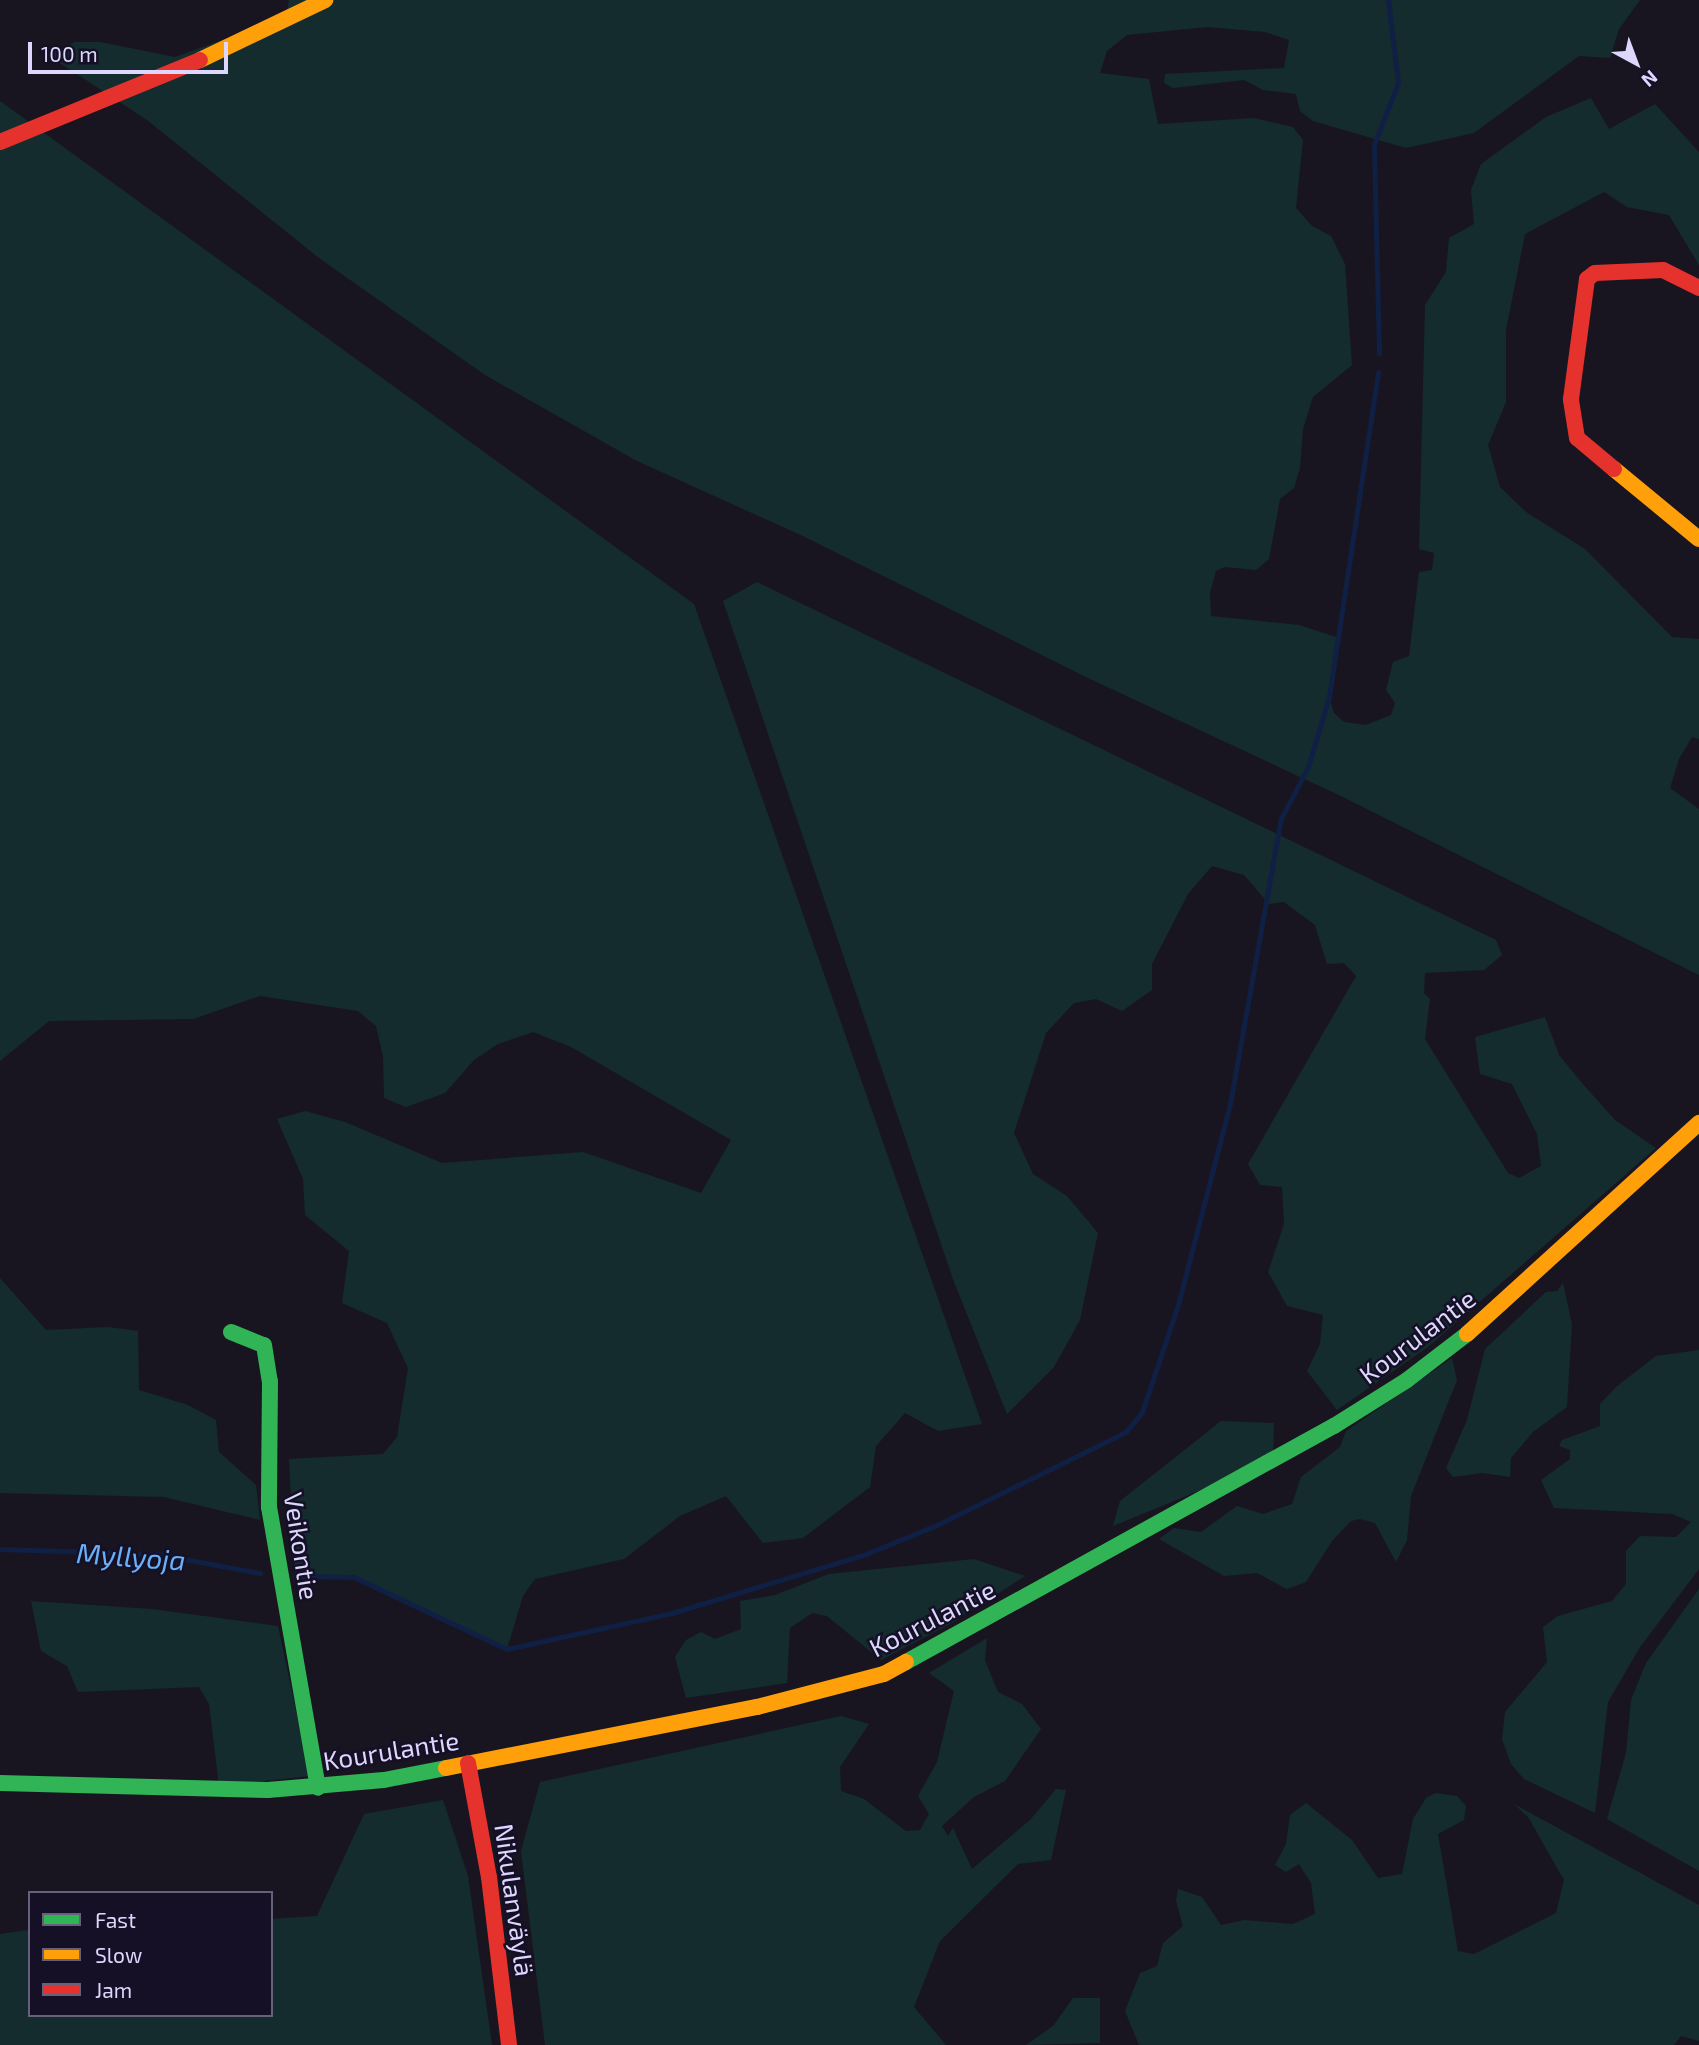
<!DOCTYPE html>
<meta charset="utf-8">
<style>
body{margin:0}
#map{position:relative;width:1699px;height:2045px;overflow:hidden;background:#181521;font-family:"Exo 2",sans-serif}
div>[style]{position:absolute}
.green>*{inset:0;background:#142c2e}
.stream>*{height:4.5px;margin:-2.25px;padding:0 2.25px;transform-origin:2.25px;border-radius:2.25px;background:#0f2044}
.fast>*{height:16px;margin:-8px;padding:0 8px;transform-origin:8px;border-radius:8px;background:#30b455}
.slow>*{height:16px;margin:-8px;padding:0 8px;transform-origin:8px;border-radius:8px;background:#ff9f0a}
.jam>*{height:16px;margin:-8px;padding:0 8px;transform-origin:8px;border-radius:8px;background:#e5322d}
span{translate:-50% -50%;white-space:nowrap;text-align:center;line-height:1.15;-webkit-text-stroke:5px #151026;paint-order:stroke}
.street-label{font-size:26px;color:#ddd7fe}
.water-label{font-size:28px;color:#68b1fa;font-style:italic}
.legend{position:absolute;left:28px;top:1891px;width:245px;height:126px;box-sizing:border-box;background:#151026;border:2px solid #65607c;margin:0;padding:9px 12px;list-style:none;font-size:21px;color:#ddd7fe}
.legend li{display:flex;align-items:center;gap:14px;height:35px}
.legend b{width:35px;border:2px solid #65607c}
.north{position:absolute;left:1601px;top:28px;width:70px;height:70px;-webkit-text-stroke:5px #151026;paint-order:stroke;rotate:139deg;font-size:19px;font-weight:700;line-height:28px;text-align:center;color:#ddd7fe}
.north::after{content:'';display:block;margin:auto;width:24px;height:32px;background:#ddd7fe;clip-path:polygon(50% 0,100% 100%,50% 72%,0 100%)}
.scale{position:absolute;left:28px;top:42px;width:200px;height:32px;box-sizing:border-box;border:4px solid #ddd7fe;border-top:0;padding-left:9px;font-size:21px;line-height:24px;white-space:nowrap;color:#ddd7fe;-webkit-text-stroke:5px #151026;paint-order:stroke}
</style>
<div id="map">
<div class="green">
<div style="clip-path:polygon(289px 0,1640px 0,1619px 29px,1610px 58px,1579px 56px,1474px 133px,1406px 148px,1313px 121px,1300px 111px,1296px 94px,1263px 90px,1244px 80px,1173px 88px,1164px 83px,1165px 74px,1284px 68px,1289px 40px,1265px 32px,1207px 27px,1127px 35px,1107px 51px,1100px 73px,1149px 79px,1158px 124px,1254px 118px,1293px 127px,1303px 140px,1296px 208px,1312px 226px,1331px 236px,1345px 264px,1352px 365px,1313px 397px,1303px 429px,1300px 468px,1294px 488px,1280px 499px,1269px 559px,1256px 570px,1225px 567px,1216px 571px,1210px 593px,1211px 616px,1299px 625px,1339px 638px,1329px 697px,1334px 713px,1344px 722px,1366px 725px,1391px 715px,1395px 703px,1386px 690px,1393px 662px,1409px 656px,1419px 572px,1432px 570px,1434px 553px,1419px 549px,1425px 305px,1446px 272px,1449px 238px,1474px 224px,1471px 190px,1481px 164px,1546px 117px,1591px 98px,1609px 129px,1655px 104px,1699px 152px,1699px 265px,1669px 215px,1627px 207px,1604px 192px,1525px 234px,1506px 330px,1506px 402px,1488px 445px,1500px 487px,1526px 512px,1585px 549px,1672px 637px,1699px 639px,1699px 739px,1692px 737px,1679px 759px,1670px 788px,1699px 809px,1699px 975px,1341px 796px,1088px 678px,805px 537px,637px 461px,485px 375px,319px 258px,147px 120px,46px 54px,75px 42px,100px 42px,175px 57px,286px 17px)"></div>
<div style="clip-path:polygon(0 101px,694px 604px,982px 1424px,938px 1431px,905px 1413px,876px 1446px,870px 1487px,803px 1538px,763px 1543px,726px 1496px,680px 1516px,624px 1559px,535px 1579px,523px 1596px,507px 1649px,354px 1577px,295px 1576px,289px 1459px,383px 1454px,397px 1437px,408px 1368px,387px 1323px,342px 1303px,349px 1251px,305px 1215px,303px 1179px,277px 1119px,305px 1111px,345px 1122px,442px 1163px,583px 1152px,701px 1193px,731px 1140px,571px 1047px,533px 1032px,498px 1044px,474px 1060px,445px 1093px,406px 1107px,384px 1098px,383px 1056px,376px 1026px,358px 1011px,260px 996px,193px 1019px,49px 1021px,0 1061px)"></div>
<div style="clip-path:polygon(757px 582px,1496px 940px,1502px 955px,1484px 970px,1425px 973px,1424px 993px,1430px 999px,1425px 1039px,1508px 1173px,1519px 1178px,1541px 1166px,1537px 1134px,1512px 1084px,1480px 1074px,1475px 1037px,1545px 1017px,1559px 1055px,1582px 1083px,1615px 1120px,1656px 1148px,1428px 1347px,1337px 1410px,1307px 1371px,1320px 1344px,1323px 1315px,1287px 1306px,1268px 1272px,1284px 1224px,1282px 1187px,1260px 1185px,1248px 1164px,1356px 976px,1344px 963px,1327px 964px,1315px 925px,1284px 902px,1269px 904px,1244px 875px,1212px 866px,1188px 894px,1152px 964px,1152px 990px,1122px 1011px,1096px 999px,1074px 1003px,1046px 1033px,1014px 1133px,1033px 1174px,1067px 1196px,1098px 1233px,1080px 1320px,1054px 1367px,1007px 1414px,954px 1282px,723px 601px)"></div>
<div style="clip-path:polygon(0 1278px,46px 1330px,108px 1327px,138px 1331px,139px 1390px,188px 1405px,216px 1420px,219px 1452px,256px 1485px,260px 1520px,164px 1497px,0 1493px)"></div>
<div style="clip-path:polygon(1563px 1283px,1572px 1324px,1567px 1407px,1533px 1432px,1511px 1458px,1510px 1477px,1482px 1473px,1453px 1477px,1446px 1468px,1467px 1420px,1485px 1349px,1546px 1292px,1557px 1291px)"></div>
<div style="clip-path:polygon(1699px 1350px,1699px 1569px,1640px 1647px,1608px 1702px,1595px 1813px,1524px 1779px,1511px 1764px,1502px 1739px,1505px 1712px,1547px 1662px,1543px 1627px,1558px 1616px,1612px 1601px,1626px 1584px,1626px 1551px,1640px 1536px,1676px 1537px,1691px 1522px,1672px 1514px,1554px 1508px,1541px 1480px,1570px 1459px,1570px 1450px,1559px 1446px,1562px 1440px,1600px 1426px,1600px 1404px,1616px 1387px,1656px 1356px)"></div>
<div style="clip-path:polygon(1452px 1358px,1457px 1380px,1411px 1496px,1407px 1540px,1396px 1562px,1375px 1523px,1360px 1519px,1351px 1521px,1332px 1541px,1306px 1582px,1287px 1589px,1257px 1573px,1224px 1576px,1159px 1539px,1174px 1528px,1201px 1532px,1237px 1506px,1263px 1514px,1292px 1504px,1301px 1477px,1340px 1447px,1346px 1431px)"></div>
<div style="clip-path:polygon(1221px 1421px,1274px 1423px,1273px 1455px,1247px 1471px,1113px 1526px,1120px 1501px)"></div>
<div style="clip-path:polygon(974px 1559px,1025px 1576px,954px 1622px,881px 1660px,827px 1616px,812px 1613px,790px 1628px,787px 1683px,686px 1698px,675px 1657px,686px 1640px,701px 1632px,715px 1639px,741px 1629px,740px 1601px,775px 1595px,829px 1574px)"></div>
<div style="clip-path:polygon(1699px 1589px,1699px 1871px,1607px 1819px,1626px 1753px,1631px 1700px,1646px 1663px)"></div>
<div style="clip-path:polygon(31px 1601px,152px 1609px,278px 1626px,310px 1776px,219px 1786px,209px 1704px,199px 1687px,78px 1692px,67px 1666px,41px 1651px)"></div>
<div style="clip-path:polygon(987px 1638px,985px 1660px,998px 1692px,1022px 1704px,1041px 1729px,1005px 1781px,974px 1797px,942px 1826px,948px 1836px,953px 1828px,972px 1869px,1030px 1820px,1056px 1789px,1066px 1790px,1051px 1860px,1018px 1864px,940px 1941px,914px 2007px,946px 2045px,545px 2045px,521px 1851px,540px 1782px,841px 1716px,869px 1724px,840px 1767px,841px 1791px,864px 1799px,906px 1831px,920px 1830px,929px 1814px,918px 1796px,937px 1762px,954px 1691px,929px 1673px)"></div>
<div style="clip-path:polygon(1435px 1793px,1457px 1796px,1466px 1806px,1464px 1820px,1438px 1834px,1458px 1951px,1474px 1954px,1556px 1913px,1564px 1880px,1528px 1817px,1514px 1804px,1699px 1905px,1699px 2041px,1681px 2036px,1674px 2045px,1139px 2045px,1125px 2011px,1140px 1973px,1157px 1966px,1163px 1943px,1183px 1926px,1176px 1901px,1178px 1889px,1202px 1897px,1221px 1925px,1244px 1920px,1293px 1924px,1315px 1914px,1311px 1883px,1299px 1864px,1286px 1872px,1275px 1865px,1286px 1844px,1290px 1815px,1306px 1803px,1352px 1840px,1378px 1878px,1402px 1874px,1413px 1819px,1426px 1798px)"></div>
<div style="clip-path:polygon(443px 1800px,468px 1876px,492px 2045px,0 2045px,0 1934px,21px 1931px,30px 1930px,30px 2015px,271px 2015px,271px 1919px,317px 1916px,364px 1814px)"></div>
<div style="clip-path:polygon(1073px 1998px,1100px 1998px,1100px 2043px,1026px 2045px,1053px 2026px)"></div>
</div>
<div class="stream">
<div style="left:1379px;top:354px;width:209px;rotate:-91.4deg"></div>
<div style="left:1374px;top:145px;width:66px;rotate:-68.8deg"></div>
<div style="left:1398px;top:83px;width:84px;rotate:-96.9deg"></div>
<div style="left:0;top:1549px;width:157px;rotate:1.8deg"></div>
<div style="left:157px;top:1554px;width:105px;rotate:10.5deg"></div>
<div style="left:295px;top:1576px;width:59px;rotate:1deg"></div>
<div style="left:354px;top:1577px;width:169px;rotate:25.2deg"></div>
<div style="left:507px;top:1649px;width:169px;rotate:-12.3deg"></div>
<div style="left:672px;top:1613px;width:203px;rotate:-16.9deg"></div>
<div style="left:866px;top:1554px;width:77px;rotate:-22.2deg"></div>
<div style="left:937px;top:1525px;width:211px;rotate:-26.2deg"></div>
<div style="left:1126px;top:1432px;width:26px;rotate:-51deg"></div>
<div style="left:1142px;top:1412px;width:113px;rotate:-71.4deg"></div>
<div style="left:1178px;top:1305px;width:208px;rotate:-75.5deg"></div>
<div style="left:1230px;top:1104px;width:290px;rotate:-79.9deg"></div>
<div style="left:1281px;top:819px;width:59px;rotate:-62.6deg"></div>
<div style="left:1308px;top:767px;width:73px;rotate:-73.3deg"></div>
<div style="left:1329px;top:697px;width:328px;rotate:-81.4deg"></div>
</div>
<div class="fast">
<div style="left:231px;top:1332px;width:35px;rotate:22deg"></div>
<div style="left:264px;top:1345px;width:36px;rotate:81deg"></div>
<div style="left:270px;top:1381px;width:126px;rotate:90.5deg"></div>
<div style="left:269px;top:1507px;width:285px;rotate:80.1deg"></div>
<div style="left:906px;top:1662px;width:489px;rotate:-28.9deg"></div>
<div style="left:1334px;top:1426px;width:86px;rotate:-32.2deg"></div>
<div style="left:1407px;top:1380px;width:76px;rotate:-37.5deg"></div>
<div style="left:0;top:1783px;width:268px;rotate:1.5deg"></div>
<div style="left:268px;top:1790px;width:116px;rotate:-4.9deg"></div>
<div style="left:384px;top:1780px;width:63px;rotate:-11deg"></div>
</div>
<div class="slow">
<div style="left:200px;top:60px;width:139px;rotate:-25.6deg"></div>
<div style="left:1614px;top:469px;width:110px;rotate:39.5deg"></div>
<div style="left:1467px;top:1334px;width:314px;rotate:-42.3deg"></div>
<div style="left:446px;top:1768px;width:317px;rotate:-11.1deg"></div>
<div style="left:757px;top:1707px;width:131px;rotate:-14.6deg"></div>
<div style="left:884px;top:1674px;width:25px;rotate:-29deg"></div>
</div>
<div class="jam">
<div style="left:0;top:142px;width:216px;rotate:-22.3deg"></div>
<div style="left:1614px;top:469px;width:48px;rotate:-140deg"></div>
<div style="left:1577px;top:438px;width:39px;rotate:-99deg"></div>
<div style="left:1571px;top:399px;width:121px;rotate:-82.4deg"></div>
<div style="left:1587px;top:279px;width:10px;rotate:-37deg"></div>
<div style="left:1595px;top:273px;width:68px;rotate:-2.5deg"></div>
<div style="left:1663px;top:270px;width:40px;rotate:26.6deg"></div>
<div style="left:468px;top:1763px;width:116px;rotate:79.6deg"></div>
<div style="left:489px;top:1877px;width:169px;rotate:83.2deg"></div>
</div>
<div class="street-label">
<span style="left:1417px;top:1336px;rotate:-37deg">Kourulantie</span>
<span style="left:302px;top:1546px;rotate:81deg">Veikontie</span>
<span style="left:932px;top:1618px;rotate:-27deg">Kourulantie</span>
<span style="left:391px;top:1750px;rotate:-9deg">Kourulantie</span>
<span style="left:515px;top:1900px;rotate:82deg">Nikulanväylä</span>
</div>
<div class="water-label">
<span style="left:131px;top:1556px;rotate:4deg">Myllyoja</span>
</div>
<ul class="legend">
<li><b style="height:9px;background:#30b455"></b>Fast</li>
<li><b style="height:9px;background:#ff9f0a"></b>Slow</li>
<li><b style="height:9px;background:#e5322d"></b>Jam</li>
</ul>
<div class="north">N</div>
<div class="scale">100 m</div>
</div>
